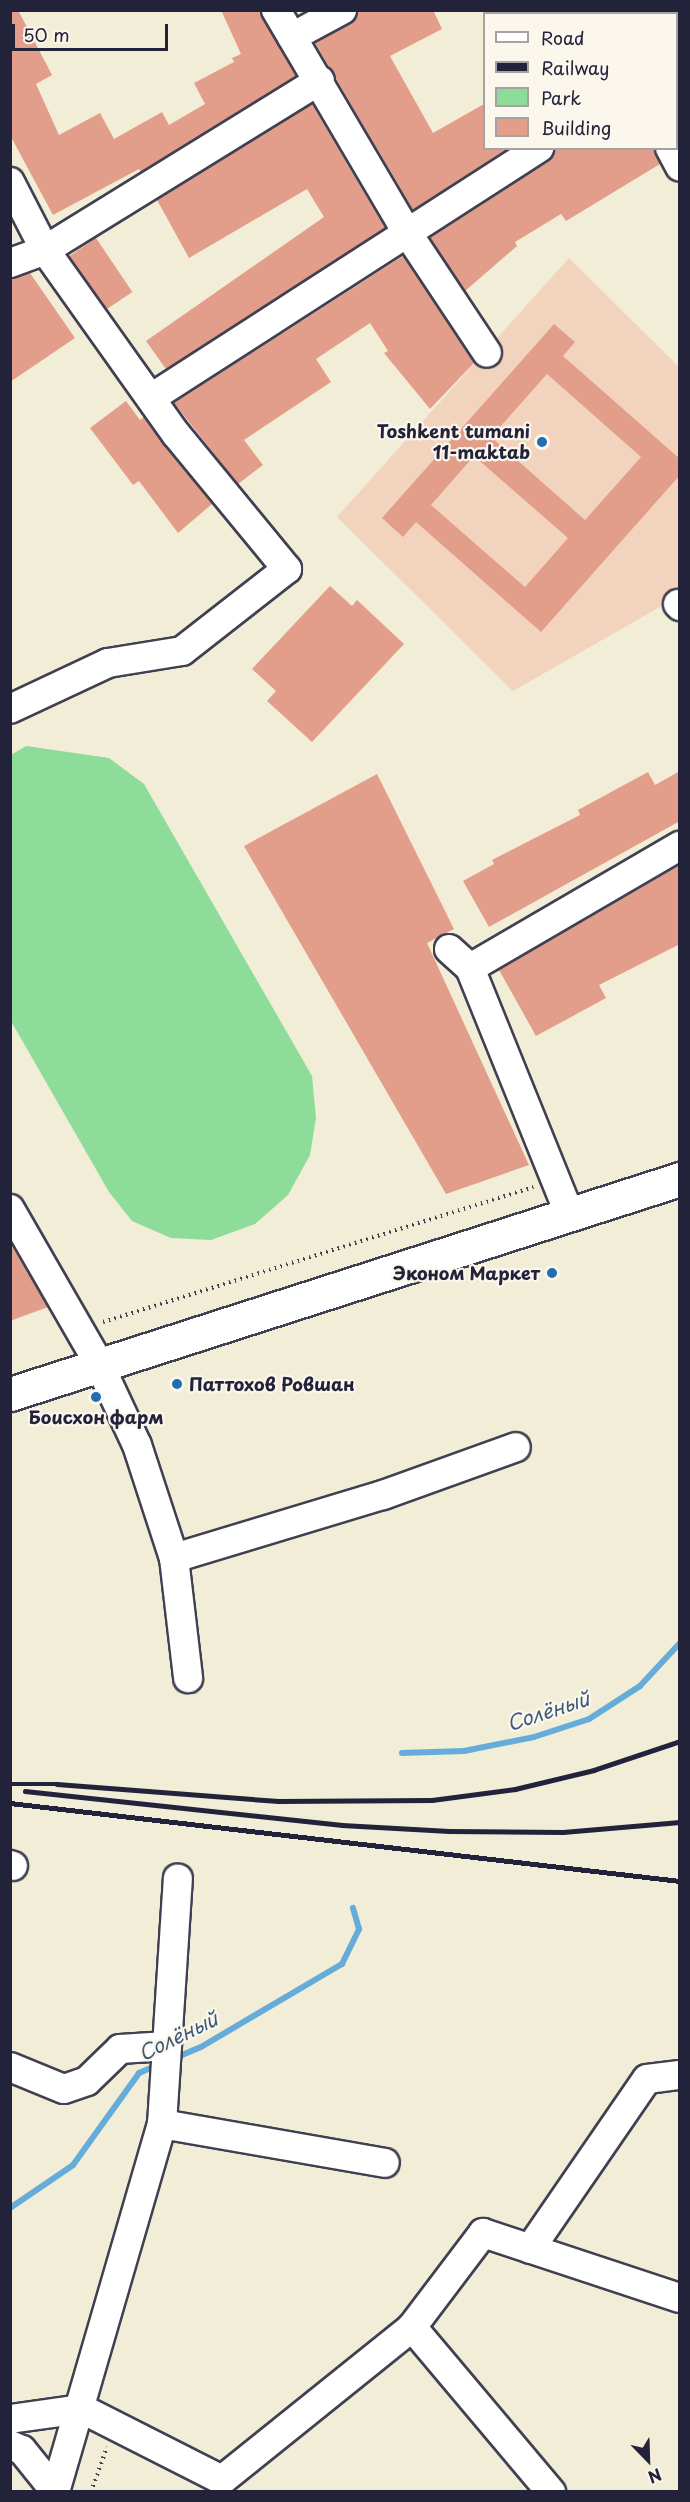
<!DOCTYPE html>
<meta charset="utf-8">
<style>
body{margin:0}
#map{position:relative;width:690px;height:2502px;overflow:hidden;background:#f2edd6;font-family:"Playpen Sans",sans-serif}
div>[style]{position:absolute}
.built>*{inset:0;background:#f2d4be}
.green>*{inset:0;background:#8ddc9a}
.stream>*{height:6px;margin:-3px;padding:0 3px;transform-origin:3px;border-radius:3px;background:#65acdb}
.building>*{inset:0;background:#e39e8b;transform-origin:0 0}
.path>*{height:4px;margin-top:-2px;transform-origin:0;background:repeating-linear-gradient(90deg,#414052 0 1.5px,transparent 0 6px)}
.roads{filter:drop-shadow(2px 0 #414052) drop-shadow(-2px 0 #414052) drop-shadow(0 2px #414052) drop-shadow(0 -2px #414052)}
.minor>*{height:28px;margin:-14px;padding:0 14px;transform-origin:14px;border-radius:14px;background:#fff}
.major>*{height:33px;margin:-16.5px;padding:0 16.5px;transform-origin:16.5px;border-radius:16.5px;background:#fff}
.rail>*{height:4.5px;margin:-2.25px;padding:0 2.25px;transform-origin:2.25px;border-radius:2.25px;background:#22223b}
.dots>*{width:16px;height:16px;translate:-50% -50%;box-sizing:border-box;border:3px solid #fbf7ec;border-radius:50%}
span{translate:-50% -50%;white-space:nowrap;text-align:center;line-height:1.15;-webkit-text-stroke:4.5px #fbf7ec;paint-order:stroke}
.poi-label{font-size:18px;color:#22223b;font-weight:700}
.right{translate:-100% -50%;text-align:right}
.left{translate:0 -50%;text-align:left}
.water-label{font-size:20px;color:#3d597b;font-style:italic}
.frame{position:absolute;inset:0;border:12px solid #22223b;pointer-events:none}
.legend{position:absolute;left:483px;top:12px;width:195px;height:138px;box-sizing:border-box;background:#fbf7ec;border:2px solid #a4a2a5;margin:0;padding:8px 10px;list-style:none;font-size:18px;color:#22223b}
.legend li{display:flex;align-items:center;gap:12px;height:30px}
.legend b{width:30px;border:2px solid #a4a2a5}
.north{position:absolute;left:618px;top:2430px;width:60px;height:60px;-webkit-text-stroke:4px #fbf7ec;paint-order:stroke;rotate:157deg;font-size:16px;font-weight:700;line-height:24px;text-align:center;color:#22223b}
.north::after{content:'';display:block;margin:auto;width:21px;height:27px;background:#22223b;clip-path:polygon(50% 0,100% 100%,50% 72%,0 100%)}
.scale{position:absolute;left:12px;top:24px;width:156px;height:27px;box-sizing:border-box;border:3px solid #22223b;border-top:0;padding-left:8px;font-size:18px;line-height:21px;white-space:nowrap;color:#22223b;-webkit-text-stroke:4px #fbf7ec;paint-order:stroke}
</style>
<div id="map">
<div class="built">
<div style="clip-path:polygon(569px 258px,679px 367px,679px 596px,513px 691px,337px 517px)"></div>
</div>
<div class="green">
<div style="clip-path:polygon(26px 746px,109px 758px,144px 784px,312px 1076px,316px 1118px,310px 1155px,288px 1195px,255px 1224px,211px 1240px,171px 1238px,132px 1221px,109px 1192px,11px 1021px,11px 755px)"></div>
</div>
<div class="stream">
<div style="left:402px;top:1753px;width:62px;rotate:-1.8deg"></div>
<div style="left:464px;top:1751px;width:71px;rotate:-11.3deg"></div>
<div style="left:534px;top:1737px;width:58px;rotate:-18.1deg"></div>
<div style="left:589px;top:1719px;width:61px;rotate:-32.9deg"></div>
<div style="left:640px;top:1686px;width:59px;rotate:-47.1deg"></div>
<div style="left:175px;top:2058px;width:28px;rotate:-23deg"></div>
<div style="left:201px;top:2047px;width:164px;rotate:-30.5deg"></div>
<div style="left:342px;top:1964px;width:39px;rotate:-64deg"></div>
<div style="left:359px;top:1929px;width:22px;rotate:-106deg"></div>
<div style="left:10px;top:2208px;width:76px;rotate:-34.3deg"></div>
<div style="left:73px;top:2165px;width:113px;rotate:-54.3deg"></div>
<div style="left:139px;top:2073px;width:21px;rotate:-23deg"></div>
</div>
<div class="building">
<div style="clip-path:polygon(10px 10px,18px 10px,52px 75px,36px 84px,59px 135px,100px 113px,114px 139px,162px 112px,169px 125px,205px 104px,194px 83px,234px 62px,232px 58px,241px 54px,221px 10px,260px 10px,296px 76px,141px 172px,139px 169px,53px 215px,10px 135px)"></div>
<div style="clip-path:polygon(358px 10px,433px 10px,442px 29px,390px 56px,433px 133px,484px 104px,484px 148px,508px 148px,413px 210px,315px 43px,350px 24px)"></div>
<div style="clip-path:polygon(312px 104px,385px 228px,166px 369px,146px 341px,324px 217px,307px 189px,189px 258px,157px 200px)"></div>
<div style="clip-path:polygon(555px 148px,654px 148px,660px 164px,566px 221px,561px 214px,515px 242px,517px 246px,465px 291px,430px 238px,548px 162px)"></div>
<div style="left:96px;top:238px;width:65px;height:32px;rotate:56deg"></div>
<div style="clip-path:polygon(403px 256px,474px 363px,430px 409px,384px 353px,388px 351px,370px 323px,316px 359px,331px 382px,244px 440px,263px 465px,238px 484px,174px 403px)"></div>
<div style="clip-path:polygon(30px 273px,75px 338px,10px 382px,10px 279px)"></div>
<div style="clip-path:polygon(evenodd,554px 324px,575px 342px,563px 356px,680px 459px,680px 475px,541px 632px,416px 522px,403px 537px,382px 518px,554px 324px,547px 374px,641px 457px,585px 520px,491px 437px,547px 374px,554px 324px,474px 456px,568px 538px,525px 587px,431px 505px,474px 456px)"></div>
<div style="clip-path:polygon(126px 401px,140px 420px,144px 417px,212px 504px,178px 533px,139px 481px,133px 485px,90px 428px)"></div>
<div style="clip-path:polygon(330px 586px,352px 606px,357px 600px,404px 644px,312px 742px,267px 701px,276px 691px,252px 669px)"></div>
<div style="clip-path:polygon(680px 771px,680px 821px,489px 927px,463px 881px,494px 864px,492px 860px,580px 815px,578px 810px,648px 772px,655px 785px)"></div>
<div style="clip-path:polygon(377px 774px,454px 929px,427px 943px,529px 1165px,446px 1194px,244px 846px)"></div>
<div style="clip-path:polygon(680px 865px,680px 944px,599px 985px,606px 998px,536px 1036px,499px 970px)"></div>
<div style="clip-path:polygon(10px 1243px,48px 1307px,10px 1321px)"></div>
</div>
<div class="path">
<div style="left:103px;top:1322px;width:451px;rotate:-17.4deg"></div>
<div style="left:91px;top:2492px;width:48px;rotate:-70.4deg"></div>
</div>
<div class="roads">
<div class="minor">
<div style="left:276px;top:10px;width:256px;rotate:59.5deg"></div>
<div style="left:406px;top:231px;width:146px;rotate:56.4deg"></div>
<div style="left:596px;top:10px;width:4px;rotate:76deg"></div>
<div style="left:292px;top:37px;width:57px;rotate:-28.4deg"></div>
<div style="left:670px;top:148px;width:21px;rotate:62deg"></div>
<div style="left:10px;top:182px;width:76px;rotate:62.8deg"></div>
<div style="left:45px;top:250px;width:226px;rotate:54.6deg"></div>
<div style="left:176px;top:434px;width:175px;rotate:50.6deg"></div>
<div style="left:287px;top:569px;width:133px;rotate:142deg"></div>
<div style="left:182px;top:651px;width:75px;rotate:170.8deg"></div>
<div style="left:108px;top:663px;width:108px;rotate:154.9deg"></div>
<div style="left:10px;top:263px;width:37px;rotate:-20deg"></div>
<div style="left:45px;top:250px;width:323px;rotate:-31.7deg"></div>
<div style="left:151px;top:398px;width:462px;rotate:-32.8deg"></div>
<div style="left:678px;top:604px;width:3px;rotate:45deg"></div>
<div style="left:449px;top:949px;width:28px;rotate:42deg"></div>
<div style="left:470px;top:968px;width:267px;rotate:68deg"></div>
<div style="left:470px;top:968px;width:243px;rotate:-30.2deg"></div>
<div style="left:10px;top:1209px;width:179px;rotate:60.1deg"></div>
<div style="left:99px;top:1364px;width:89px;rotate:64.9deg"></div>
<div style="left:137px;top:1445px;width:119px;rotate:71.9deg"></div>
<div style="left:174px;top:1558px;width:121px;rotate:83.3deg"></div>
<div style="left:174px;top:1558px;width:218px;rotate:-16.8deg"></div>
<div style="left:383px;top:1495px;width:141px;rotate:-19.8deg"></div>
<div style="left:10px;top:1865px;width:3px;rotate:18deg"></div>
<div style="left:10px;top:2067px;width:58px;rotate:22.2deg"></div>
<div style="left:64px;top:2089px;width:24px;rotate:-19deg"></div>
<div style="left:87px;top:2081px;width:46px;rotate:-44.1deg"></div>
<div style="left:120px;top:2049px;width:47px;rotate:-3.7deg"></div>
<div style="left:162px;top:2124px;width:226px;rotate:9.9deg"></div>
<div style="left:530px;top:2249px;width:206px;rotate:-55.5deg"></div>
<div style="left:647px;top:2079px;width:33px;rotate:-7deg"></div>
<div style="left:412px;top:2327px;width:216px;rotate:49.9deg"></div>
<div style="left:10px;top:2419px;width:73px;rotate:-7.9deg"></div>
<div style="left:82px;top:2409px;width:157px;rotate:26.9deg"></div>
<div style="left:222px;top:2480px;width:244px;rotate:-38.8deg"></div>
<div style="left:412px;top:2327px;width:118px;rotate:-52.9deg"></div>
<div style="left:483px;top:2233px;width:207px;rotate:18.3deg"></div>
<div style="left:10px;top:2445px;width:13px;rotate:23deg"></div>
<div style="left:22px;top:2450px;width:53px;rotate:51.2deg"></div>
<div style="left:55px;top:2492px;width:383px;rotate:-73.8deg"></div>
<div style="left:162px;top:2124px;width:246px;rotate:-86.3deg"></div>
</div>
<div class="major">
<div style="left:10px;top:1394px;width:704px;rotate:-17.79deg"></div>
</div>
</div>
<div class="rail">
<div style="left:10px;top:1784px;width:47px"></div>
<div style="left:57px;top:1784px;width:222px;rotate:4.4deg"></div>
<div style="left:278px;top:1801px;width:154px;rotate:-0.4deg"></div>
<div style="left:432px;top:1800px;width:84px;rotate:-7.5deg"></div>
<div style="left:515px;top:1789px;width:81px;rotate:-13.5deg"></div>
<div style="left:594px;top:1770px;width:91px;rotate:-18.6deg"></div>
<div style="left:25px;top:1791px;width:319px;rotate:6.1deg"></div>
<div style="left:342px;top:1825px;width:107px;rotate:3.2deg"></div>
<div style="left:449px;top:1831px;width:114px;rotate:0.5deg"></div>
<div style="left:563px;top:1832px;width:117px;rotate:-4.9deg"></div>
<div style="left:10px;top:1803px;width:675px;rotate:6.64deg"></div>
</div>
<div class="dots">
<div style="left:542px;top:442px;background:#1f6fb2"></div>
<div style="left:552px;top:1273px;background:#1f6fb2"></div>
<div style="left:177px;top:1384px;background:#1f6fb2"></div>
<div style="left:96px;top:1397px;background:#1f6fb2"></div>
</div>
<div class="poi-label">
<span class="right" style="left:530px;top:442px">Toshkent tumani<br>11-maktab</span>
<span class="right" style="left:540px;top:1273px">Эконом Маркет</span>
<span class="left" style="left:189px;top:1384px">Паттохов Ровшан</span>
<span style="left:96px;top:1417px">Боисхон фарм</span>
</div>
<div class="water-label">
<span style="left:548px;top:1711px;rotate:-18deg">Солёный</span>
<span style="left:178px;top:2036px;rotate:-26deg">Солёный</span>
</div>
<div class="frame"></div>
<ul class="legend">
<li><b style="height:8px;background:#fff"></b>Road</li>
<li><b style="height:8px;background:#22223b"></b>Railway</li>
<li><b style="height:16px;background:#8ddc9a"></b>Park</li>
<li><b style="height:16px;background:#e39e8b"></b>Building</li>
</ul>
<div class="north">N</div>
<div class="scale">50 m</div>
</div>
